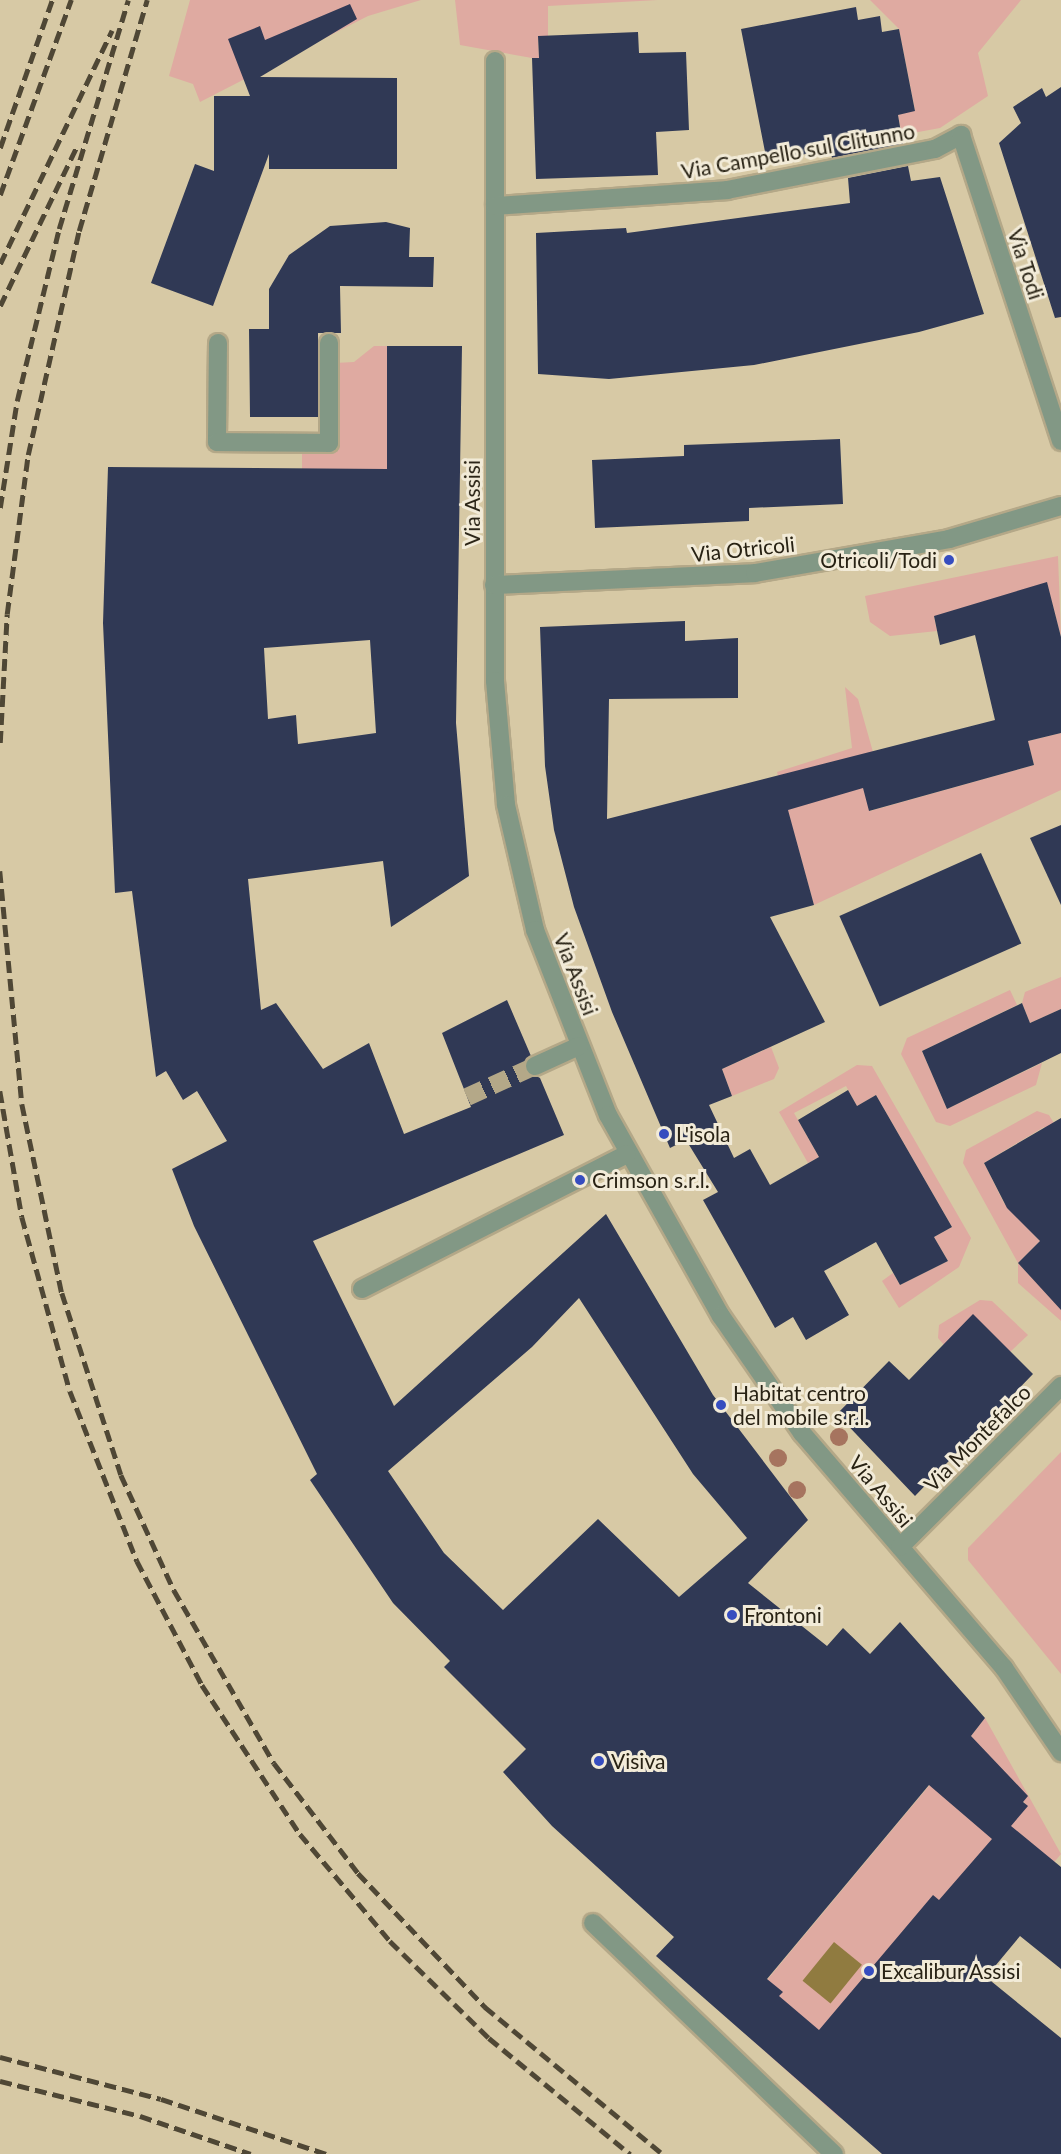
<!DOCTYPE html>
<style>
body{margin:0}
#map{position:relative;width:1061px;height:2154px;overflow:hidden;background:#d7c9a5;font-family:Lato,sans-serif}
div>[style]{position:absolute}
.green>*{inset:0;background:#dfaaa1}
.water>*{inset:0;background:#907b40;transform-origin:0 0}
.building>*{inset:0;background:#303955;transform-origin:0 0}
.minor-tunnel>*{height:18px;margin-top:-9px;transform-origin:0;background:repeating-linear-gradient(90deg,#b4a888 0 18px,transparent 0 27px)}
.roads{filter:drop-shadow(2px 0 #b4a888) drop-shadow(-2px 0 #b4a888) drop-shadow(0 2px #b4a888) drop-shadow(0 -2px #b4a888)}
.minor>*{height:18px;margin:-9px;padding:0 9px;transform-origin:9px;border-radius:9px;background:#829885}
.rail>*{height:4.5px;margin-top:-2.25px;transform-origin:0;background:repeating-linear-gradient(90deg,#4f4735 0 12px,transparent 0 18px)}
.trees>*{width:18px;height:18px;margin:-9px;border-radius:50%;background:#a6745f}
.dots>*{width:16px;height:16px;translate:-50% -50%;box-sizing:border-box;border:3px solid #f2ebd8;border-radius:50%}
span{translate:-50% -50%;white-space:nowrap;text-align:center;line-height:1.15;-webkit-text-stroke:6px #f2ebd8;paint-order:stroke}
.street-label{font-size:21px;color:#282214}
.poi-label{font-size:21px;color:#282214}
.right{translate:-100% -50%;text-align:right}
.left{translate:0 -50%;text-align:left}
</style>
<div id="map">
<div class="green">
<div style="clip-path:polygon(190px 0,421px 0,368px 16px,200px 102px,193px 84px,169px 76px)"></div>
<div style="clip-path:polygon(455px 0,658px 0,548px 6px,548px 36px,538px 36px,539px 58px,532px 58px,460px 45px)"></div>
<div style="clip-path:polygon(870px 0,1021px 0,978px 53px,988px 96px,940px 128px,902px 135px,898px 115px,915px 110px,899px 29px)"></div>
<div style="clip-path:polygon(374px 346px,387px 346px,387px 469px,302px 470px,302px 452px,335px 453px,335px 363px,354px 362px)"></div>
<div style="clip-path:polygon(1058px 556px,1061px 637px,1047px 583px,934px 617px,937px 631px,890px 636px,870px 622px,865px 596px)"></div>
<div style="clip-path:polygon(845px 687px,858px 699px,873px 752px,863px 788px,870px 811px,1034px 765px,1028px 741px,1061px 733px,1061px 790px,814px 905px,777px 772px,852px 748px)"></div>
<div style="clip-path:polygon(1061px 977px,1061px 1009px,1030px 1023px,1022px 1003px,1025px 992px)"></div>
<div style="clip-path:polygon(1010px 990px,1017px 1005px,922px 1051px,947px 1109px,1042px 1063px,1036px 1085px,950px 1126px,936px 1122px,901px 1054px,907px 1038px)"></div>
<div style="clip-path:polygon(771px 1047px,779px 1068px,774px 1079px,732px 1096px,722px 1069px)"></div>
<div style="clip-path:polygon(857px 1065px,872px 1066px,971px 1238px,959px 1267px,899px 1308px,882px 1281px,893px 1273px,900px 1285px,948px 1261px,934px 1237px,952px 1227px,876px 1095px,857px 1106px,846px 1086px,794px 1113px,819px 1157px,808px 1163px,779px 1112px)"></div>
<div style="clip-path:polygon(1037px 1111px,1049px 1115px,1061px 1135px,1061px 1161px,1044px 1127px,984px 1163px,1004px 1203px,1040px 1241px,1018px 1263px,1061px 1309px,1061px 1321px,1018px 1283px,1018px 1263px,963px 1163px,966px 1150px)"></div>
<div style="clip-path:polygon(980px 1300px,992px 1301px,1028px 1335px,1010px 1352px,944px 1345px,938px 1338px,939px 1325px)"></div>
<div style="clip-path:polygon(1061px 1452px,1061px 1674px,968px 1560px,968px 1548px)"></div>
<div style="clip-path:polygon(985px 1718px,1061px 1854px,840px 2118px,732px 2022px,933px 1781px,980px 1828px,994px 1812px,1027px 1806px,971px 1736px)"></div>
</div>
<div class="water">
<div style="left:834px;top:1942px;width:36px;height:50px;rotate:39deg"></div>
</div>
<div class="building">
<div style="clip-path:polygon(350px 4px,357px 19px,260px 77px,397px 78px,397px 169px,269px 169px,269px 154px,213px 306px,151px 283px,195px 164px,214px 171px,214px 96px,250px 96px,228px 39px,260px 26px,265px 40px)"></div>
<div style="clip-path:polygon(856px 7px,858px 20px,880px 16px,882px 32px,899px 29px,915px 111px,898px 115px,903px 144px,832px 158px,830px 149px,767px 162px,741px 29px)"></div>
<div style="clip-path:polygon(638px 32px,639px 53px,686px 52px,689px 130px,656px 132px,658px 175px,536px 179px,532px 58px,539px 58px,538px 36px)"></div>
<div style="clip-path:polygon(1061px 87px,1061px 317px,1055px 318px,999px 143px,1021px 123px,1013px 107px,1042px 88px,1046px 97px)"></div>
<div style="clip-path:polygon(908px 166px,911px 181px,940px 177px,984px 314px,919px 332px,754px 365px,609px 379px,538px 374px,536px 233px,626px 228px,627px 233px,850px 203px,848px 178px)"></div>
<div style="clip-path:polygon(386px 222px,410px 228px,409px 257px,434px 257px,433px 287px,340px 286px,341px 333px,318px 333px,318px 417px,250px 417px,249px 329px,269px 329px,269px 289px,289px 255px,330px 226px)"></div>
<div style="clip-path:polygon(evenodd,387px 346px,462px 346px,456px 723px,469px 876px,391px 927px,383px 861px,248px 879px,261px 1010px,276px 1003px,323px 1069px,369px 1043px,404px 1134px,471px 1107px,442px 1033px,507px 1000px,531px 1056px,525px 1070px,540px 1078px,564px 1135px,313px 1241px,394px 1406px,606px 1214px,713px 1395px,808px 1520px,748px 1583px,827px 1646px,843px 1628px,870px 1654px,900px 1622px,985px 1718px,971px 1736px,1028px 1796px,1023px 1802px,1028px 1806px,1011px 1826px,1061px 1867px,1061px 1969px,1020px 1936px,986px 1977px,1061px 2038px,1061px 2154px,882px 2154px,656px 1956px,674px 1937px,552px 1826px,503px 1772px,526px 1749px,444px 1667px,450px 1661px,393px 1603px,310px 1480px,317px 1474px,194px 1226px,172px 1169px,227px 1141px,197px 1091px,183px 1100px,166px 1071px,156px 1077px,132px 891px,115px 893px,103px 623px,108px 467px,387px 469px,387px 346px,370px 640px,376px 733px,298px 744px,296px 715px,268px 719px,264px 648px,370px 640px,387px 346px,579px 1298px,693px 1474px,747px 1538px,679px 1597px,598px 1519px,503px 1610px,444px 1553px,388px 1471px,532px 1347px,579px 1298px,387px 346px,929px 1785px,992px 1839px,939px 1900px,933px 1895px,819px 2030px,779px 1996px,783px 1992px,767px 1979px,929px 1785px)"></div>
<div style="clip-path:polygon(840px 439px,843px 504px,749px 508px,749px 521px,595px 528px,592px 460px,684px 456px,684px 445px)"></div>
<div style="clip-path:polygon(1047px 582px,1061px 637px,1061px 733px,1028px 741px,1034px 765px,869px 811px,863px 788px,788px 810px,814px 905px,770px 917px,825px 1022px,722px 1069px,732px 1096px,709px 1105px,734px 1158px,750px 1149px,770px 1185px,819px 1157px,798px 1120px,848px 1090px,857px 1106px,876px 1095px,952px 1227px,934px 1237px,948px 1261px,900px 1285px,876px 1242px,824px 1271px,849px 1315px,806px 1340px,793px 1317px,775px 1328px,703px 1200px,718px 1192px,686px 1140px,670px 1148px,612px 1012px,574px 907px,554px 830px,545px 766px,540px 627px,685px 621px,685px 641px,738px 638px,738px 698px,609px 699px,607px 819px,995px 720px,975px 635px,940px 645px,934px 616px)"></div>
<div style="clip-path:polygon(1061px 825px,1061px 905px,1030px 838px)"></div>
<div style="left:981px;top:853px;width:99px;height:155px;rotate:66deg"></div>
<div style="clip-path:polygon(1022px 1003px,1030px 1023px,1061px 1009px,1061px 1053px,947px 1109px,922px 1051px)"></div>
<div style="clip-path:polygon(1061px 1118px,1061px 1310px,1018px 1263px,1040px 1241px,1007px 1208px,984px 1163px)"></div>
<div style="clip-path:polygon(973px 1314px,1033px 1374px,915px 1496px,837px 1414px,889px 1361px,909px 1380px)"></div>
</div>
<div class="minor-tunnel">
<div style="left:467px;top:1097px;width:75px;rotate:-24.5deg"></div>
</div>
<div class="roads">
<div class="minor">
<div style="left:495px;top:61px;width:620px;rotate:90deg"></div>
<div style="left:495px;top:681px;width:124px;rotate:84.9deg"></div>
<div style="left:506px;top:805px;width:128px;rotate:76.9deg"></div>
<div style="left:535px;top:930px;width:199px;rotate:68.5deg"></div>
<div style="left:608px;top:1115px;width:231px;rotate:60.7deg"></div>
<div style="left:721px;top:1316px;width:142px;rotate:55.3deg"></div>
<div style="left:802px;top:1433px;width:310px;rotate:49.3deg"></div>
<div style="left:1004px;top:1668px;width:102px;rotate:55.8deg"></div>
<div style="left:495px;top:206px;width:233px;rotate:-3.9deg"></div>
<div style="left:727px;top:190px;width:212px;rotate:-11.2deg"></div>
<div style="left:935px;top:149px;width:30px;rotate:-28deg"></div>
<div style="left:961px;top:135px;width:322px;rotate:71.9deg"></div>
<div style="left:218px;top:343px;width:99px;rotate:90.6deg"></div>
<div style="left:217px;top:442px;width:112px;rotate:0.5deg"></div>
<div style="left:329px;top:443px;width:100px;rotate:-90deg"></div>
<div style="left:494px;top:585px;width:261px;rotate:-2.6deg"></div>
<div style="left:755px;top:573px;width:197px;rotate:-9.9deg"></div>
<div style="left:949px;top:539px;width:117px;rotate:-16.4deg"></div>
<div style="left:535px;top:1066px;width:48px;rotate:-24.4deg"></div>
<div style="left:362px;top:1289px;width:297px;rotate:-27deg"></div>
<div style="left:900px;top:1547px;width:228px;rotate:-45deg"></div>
<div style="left:593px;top:1923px;width:334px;rotate:43.8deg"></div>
</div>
</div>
<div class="rail">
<div style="left:0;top:148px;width:157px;rotate:-70.6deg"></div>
<div style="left:0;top:195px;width:208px;rotate:-70deg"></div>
<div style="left:0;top:264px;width:259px;rotate:-64.4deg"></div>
<div style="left:0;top:306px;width:178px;rotate:-64.3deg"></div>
<div style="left:0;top:508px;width:108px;rotate:-81deg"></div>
<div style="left:17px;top:401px;width:177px;rotate:-76.3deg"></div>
<div style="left:59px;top:229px;width:239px;rotate:-73.2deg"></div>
<div style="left:0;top:743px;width:129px;rotate:-86.9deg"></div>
<div style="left:7px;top:614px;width:160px;rotate:-82.5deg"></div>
<div style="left:28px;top:455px;width:230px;rotate:-77.2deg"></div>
<div style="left:79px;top:231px;width:241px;rotate:-73.6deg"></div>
<div style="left:0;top:871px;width:234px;rotate:84.6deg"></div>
<div style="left:22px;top:1104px;width:193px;rotate:78.1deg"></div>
<div style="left:62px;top:1293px;width:191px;rotate:72deg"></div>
<div style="left:121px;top:1475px;width:127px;rotate:65.3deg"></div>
<div style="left:174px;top:1590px;width:200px;rotate:60deg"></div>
<div style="left:274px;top:1763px;width:138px;rotate:52.6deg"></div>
<div style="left:358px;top:1873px;width:185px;rotate:46.5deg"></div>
<div style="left:485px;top:2007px;width:231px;rotate:39.6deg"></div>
<div style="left:0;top:1091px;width:128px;rotate:80.1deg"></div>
<div style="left:22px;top:1217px;width:180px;rotate:74.6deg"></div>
<div style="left:70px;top:1391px;width:183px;rotate:68.5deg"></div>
<div style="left:137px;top:1561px;width:140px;rotate:62.3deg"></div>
<div style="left:202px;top:1685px;width:178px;rotate:56.7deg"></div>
<div style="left:300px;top:1834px;width:140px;rotate:49.9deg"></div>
<div style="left:390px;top:1941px;width:139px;rotate:44.4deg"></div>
<div style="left:489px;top:2038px;width:183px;rotate:39.4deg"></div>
<div style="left:0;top:2057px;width:166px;rotate:14.6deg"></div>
<div style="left:161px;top:2099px;width:174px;rotate:18.4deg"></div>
<div style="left:0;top:2081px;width:144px;rotate:14deg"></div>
<div style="left:140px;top:2116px;width:117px;rotate:18.9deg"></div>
</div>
<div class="trees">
<div style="left:839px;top:1437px"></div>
<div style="left:778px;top:1458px"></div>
<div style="left:797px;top:1490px"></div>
</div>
<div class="dots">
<div style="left:949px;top:560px;background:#364dbf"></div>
<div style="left:664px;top:1134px;background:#364dbf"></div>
<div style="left:580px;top:1180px;background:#364dbf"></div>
<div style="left:721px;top:1405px;background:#364dbf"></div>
<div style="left:732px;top:1615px;background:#364dbf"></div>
<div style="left:599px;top:1761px;background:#364dbf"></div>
<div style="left:869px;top:1971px;background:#364dbf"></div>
</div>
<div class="street-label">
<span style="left:798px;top:151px;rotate:-10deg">Via Campello sul Clitunno</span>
<span style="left:1026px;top:264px;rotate:72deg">Via Todi</span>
<span style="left:472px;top:503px;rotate:-90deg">Via Assisi</span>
<span style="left:743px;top:549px;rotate:-6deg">Via Otricoli</span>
<span style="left:576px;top:974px;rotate:69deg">Via Assisi</span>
<span style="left:977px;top:1438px;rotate:-45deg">Via Montefalco</span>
<span style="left:881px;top:1491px;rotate:50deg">Via Assisi</span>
</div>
<div class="poi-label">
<span class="right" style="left:937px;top:560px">Otricoli/Todi</span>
<span class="left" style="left:676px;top:1134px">L'isola</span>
<span class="left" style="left:592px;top:1180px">Crimson s.r.l.</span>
<span class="left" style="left:733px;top:1405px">Habitat centro<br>del mobile s.r.l.</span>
<span class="left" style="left:744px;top:1615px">Frontoni</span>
<span class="left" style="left:611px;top:1761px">Visiva</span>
<span class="left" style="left:881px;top:1971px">Excalibur Assisi</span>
</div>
</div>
